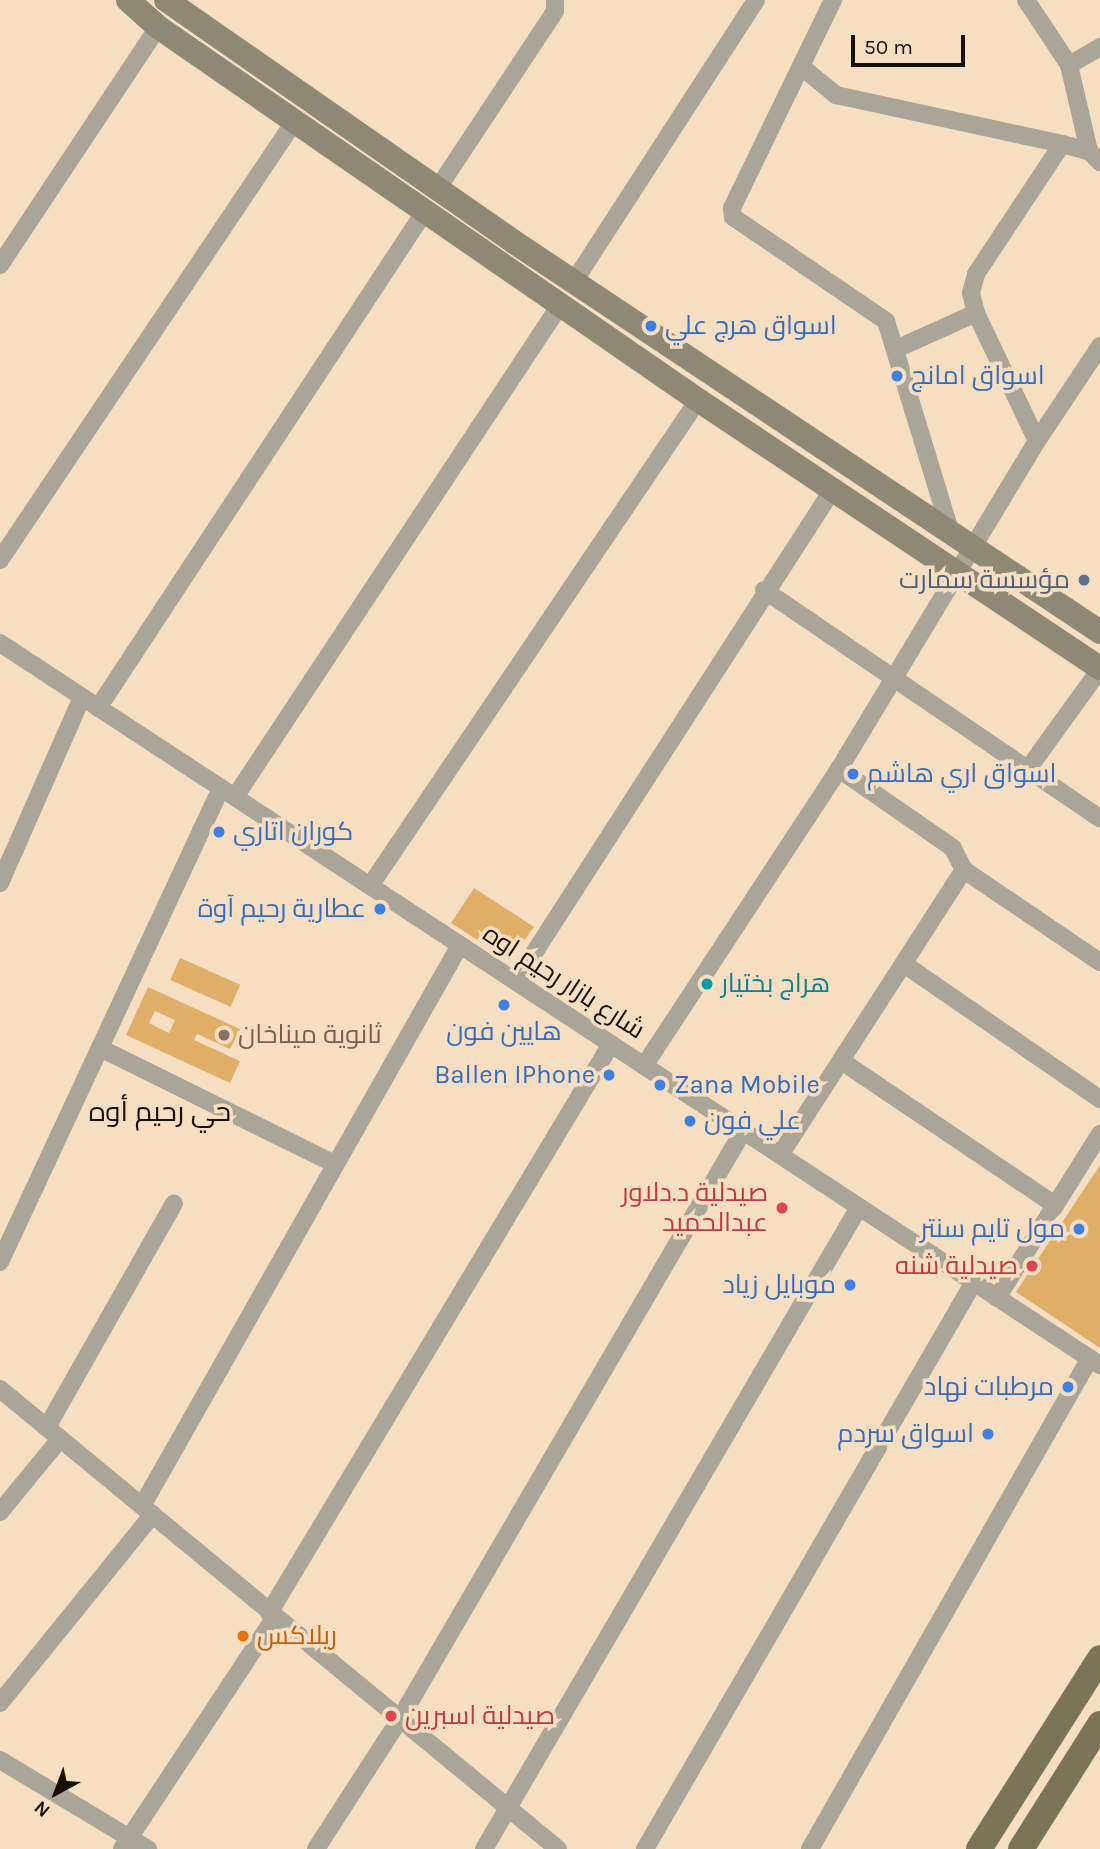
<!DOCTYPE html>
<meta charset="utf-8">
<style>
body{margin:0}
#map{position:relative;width:1100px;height:1849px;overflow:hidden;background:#f6dec2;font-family:Karla,Cairo,sans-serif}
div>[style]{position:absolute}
.building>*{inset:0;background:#dfaf69;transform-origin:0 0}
.street>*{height:18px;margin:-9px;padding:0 9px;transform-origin:9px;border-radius:9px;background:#a9a698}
.secondary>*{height:24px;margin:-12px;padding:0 12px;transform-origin:12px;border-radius:12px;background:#8e8974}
.primary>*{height:26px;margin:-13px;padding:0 13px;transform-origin:13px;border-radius:13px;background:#7a745a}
.dots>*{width:19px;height:19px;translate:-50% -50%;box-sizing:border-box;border:4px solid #f6dec2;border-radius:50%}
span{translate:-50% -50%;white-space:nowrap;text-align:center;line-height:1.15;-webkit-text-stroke:7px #f6dec2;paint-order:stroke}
.shop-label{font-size:26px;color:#366cbe}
.left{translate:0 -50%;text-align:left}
.right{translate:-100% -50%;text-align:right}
.service-label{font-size:26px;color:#4e5e75}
.street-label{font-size:26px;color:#170f06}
.culture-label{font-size:26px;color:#0d838f}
.education-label{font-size:26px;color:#785e54}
.health-label{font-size:26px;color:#be3a42}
.food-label{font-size:26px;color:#c56008}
.neighbourhood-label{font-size:28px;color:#170f06}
.north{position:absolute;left:21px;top:1758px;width:70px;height:70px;-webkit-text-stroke:5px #f6dec2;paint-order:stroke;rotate:221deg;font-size:19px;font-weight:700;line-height:28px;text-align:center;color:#170f06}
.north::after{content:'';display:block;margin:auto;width:24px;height:32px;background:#170f06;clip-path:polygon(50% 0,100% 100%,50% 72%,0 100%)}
.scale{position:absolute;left:851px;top:35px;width:114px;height:32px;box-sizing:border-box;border:4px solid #170f06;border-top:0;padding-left:9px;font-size:21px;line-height:24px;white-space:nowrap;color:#170f06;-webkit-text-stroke:5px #f6dec2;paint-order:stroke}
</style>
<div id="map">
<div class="building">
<div style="clip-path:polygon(474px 888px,534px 927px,514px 955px,502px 956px,451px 923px)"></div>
<div style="left:180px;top:958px;width:66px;height:24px;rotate:24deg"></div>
<div style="clip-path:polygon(evenodd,148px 987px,240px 1029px,230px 1049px,197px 1034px,194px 1040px,240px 1061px,230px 1083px,126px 1035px,148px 987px,155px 1011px,175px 1020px,169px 1033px,149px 1023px,155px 1011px)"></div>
<div style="clip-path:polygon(1100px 1165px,1100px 1348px,1016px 1292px)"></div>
</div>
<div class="street">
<div style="left:833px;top:0;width:231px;rotate:115.9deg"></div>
<div style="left:732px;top:208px;width:9px;rotate:84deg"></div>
<div style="left:733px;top:217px;width:185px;rotate:34.2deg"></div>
<div style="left:886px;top:321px;width:226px;rotate:73deg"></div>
<div style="left:1026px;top:0;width:78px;rotate:56.5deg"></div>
<div style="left:1069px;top:65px;width:88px;rotate:76.9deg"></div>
<div style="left:1069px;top:65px;width:36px;rotate:-30deg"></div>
<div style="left:803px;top:68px;width:43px;rotate:39.3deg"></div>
<div style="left:836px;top:95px;width:231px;rotate:12.2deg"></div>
<div style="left:1062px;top:144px;width:28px;rotate:15deg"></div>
<div style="left:1089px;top:151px;width:16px;rotate:45deg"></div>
<div style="left:438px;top:188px;width:212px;rotate:-56.5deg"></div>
<div style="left:555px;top:11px;width:11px;rotate:-90deg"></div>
<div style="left:0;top:265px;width:286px;rotate:-56.4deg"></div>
<div style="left:575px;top:280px;width:333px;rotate:-57.1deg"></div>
<div style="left:896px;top:349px;width:88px;rotate:-24.2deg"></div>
<div style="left:1037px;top:441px;width:142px;rotate:-115.5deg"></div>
<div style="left:976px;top:313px;width:21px;rotate:-104deg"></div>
<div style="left:971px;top:293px;width:20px;rotate:-75deg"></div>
<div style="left:976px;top:274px;width:156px;rotate:-56.5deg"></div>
<div style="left:0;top:560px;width:528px;rotate:-56.13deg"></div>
<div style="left:764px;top:590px;width:406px;rotate:34.2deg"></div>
<div style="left:0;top:643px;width:1316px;rotate:33.28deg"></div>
<div style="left:98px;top:708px;width:595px;rotate:-56.66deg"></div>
<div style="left:1028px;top:769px;width:123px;rotate:-54.2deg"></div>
<div style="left:235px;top:797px;width:590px;rotate:-56.55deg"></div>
<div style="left:964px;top:870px;width:164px;rotate:34.1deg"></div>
<div style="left:0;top:883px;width:203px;rotate:-66.2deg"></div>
<div style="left:370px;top:886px;width:586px;rotate:-55.98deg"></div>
<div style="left:904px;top:964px;width:238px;rotate:34.6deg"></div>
<div style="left:516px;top:981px;width:585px;rotate:-57.21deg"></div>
<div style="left:100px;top:1048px;width:260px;rotate:26.3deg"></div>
<div style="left:843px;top:1062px;width:256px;rotate:34deg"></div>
<div style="left:644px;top:1066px;width:355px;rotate:-56.7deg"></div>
<div style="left:839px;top:769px;width:383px;rotate:-58.9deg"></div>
<div style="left:1037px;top:441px;width:114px;rotate:-56.4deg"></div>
<div style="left:780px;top:1155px;width:339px;rotate:-57.2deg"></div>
<div style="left:964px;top:870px;width:25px;rotate:-117deg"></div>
<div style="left:953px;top:848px;width:139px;rotate:-145.3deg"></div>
<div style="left:0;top:1262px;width:523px;rotate:-65deg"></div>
<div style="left:997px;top:1298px;width:194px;rotate:-57.9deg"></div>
<div style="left:0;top:1389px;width:723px;rotate:39.5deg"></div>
<div style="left:47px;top:1427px;width:257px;rotate:-60.4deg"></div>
<div style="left:142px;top:1506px;width:645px;rotate:-60.45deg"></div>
<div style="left:0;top:1512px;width:94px;rotate:-50.6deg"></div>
<div style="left:269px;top:1613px;width:664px;rotate:-58.99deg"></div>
<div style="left:0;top:1703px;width:243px;rotate:-51deg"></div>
<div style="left:0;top:1760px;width:173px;rotate:31deg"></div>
<div style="left:122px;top:1849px;width:278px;rotate:-56.6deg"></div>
<div style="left:316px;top:1849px;width:157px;rotate:-57.2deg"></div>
<div style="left:401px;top:1717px;width:678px;rotate:-59.73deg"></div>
<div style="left:484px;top:1849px;width:743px;rotate:-59.71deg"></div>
<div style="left:645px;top:1849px;width:656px;rotate:-59.88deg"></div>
<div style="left:810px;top:1849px;width:565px;rotate:-60.31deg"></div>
</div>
<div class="secondary">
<div style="left:128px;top:0;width:40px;rotate:42deg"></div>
<div style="left:158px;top:27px;width:656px;rotate:34.63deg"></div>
<div style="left:698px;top:400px;width:483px;rotate:33.7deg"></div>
<div style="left:166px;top:0;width:424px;rotate:34.8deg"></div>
<div style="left:514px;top:242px;width:704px;rotate:33.64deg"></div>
</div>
<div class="primary">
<div style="left:979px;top:1849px;width:226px;rotate:-57.6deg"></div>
<div style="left:1021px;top:1849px;width:148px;rotate:-57.7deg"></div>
</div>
<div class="dots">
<div style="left:651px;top:326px;background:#3f7fe0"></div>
<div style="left:897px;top:376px;background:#3f7fe0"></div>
<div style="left:1084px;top:580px;background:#5c6f8a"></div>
<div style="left:853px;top:774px;background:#3f7fe0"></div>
<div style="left:219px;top:832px;background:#3f7fe0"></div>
<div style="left:380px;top:909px;background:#3f7fe0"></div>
<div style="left:707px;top:984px;background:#0f9aa8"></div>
<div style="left:504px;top:1005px;background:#3f7fe0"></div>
<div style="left:224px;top:1035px;background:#8d6e63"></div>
<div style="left:609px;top:1075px;background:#3f7fe0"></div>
<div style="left:660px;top:1085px;background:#3f7fe0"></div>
<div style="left:690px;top:1121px;background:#3f7fe0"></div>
<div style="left:782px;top:1208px;background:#e0444e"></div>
<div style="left:1079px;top:1229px;background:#3f7fe0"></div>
<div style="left:1032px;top:1266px;background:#e0444e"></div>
<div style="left:850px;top:1285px;background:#3f7fe0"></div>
<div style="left:1068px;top:1387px;background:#3f7fe0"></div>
<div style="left:988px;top:1434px;background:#3f7fe0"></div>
<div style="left:243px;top:1636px;background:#e8710a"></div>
<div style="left:391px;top:1716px;background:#e0444e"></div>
</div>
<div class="shop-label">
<span class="left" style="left:665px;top:326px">اسواق هرج علي</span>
<span class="left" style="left:911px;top:376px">اسواق امانج</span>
<span class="left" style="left:867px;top:774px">اسواق اري هاشم</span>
<span class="left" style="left:233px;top:832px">كوران اتاري</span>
<span class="right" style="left:366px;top:909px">عطارية رحيم آوة</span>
<span style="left:504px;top:1032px">هايين فون</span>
<span class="right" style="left:595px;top:1075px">Ballen IPhone</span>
<span class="left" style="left:674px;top:1085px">Zana Mobile</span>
<span class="left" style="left:704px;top:1121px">علي فون</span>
<span class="right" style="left:1065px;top:1229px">مول تايم سنتر</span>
<span class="right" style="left:836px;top:1285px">موبايل زياد</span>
<span class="right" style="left:1054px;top:1387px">مرطبات نهاد</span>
<span class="right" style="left:974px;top:1434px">اسواق سردم</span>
</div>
<div class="service-label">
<span class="right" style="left:1070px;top:580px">مؤسسة سمارت</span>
</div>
<div class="street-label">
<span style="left:564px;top:982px;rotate:33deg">شارع بازار رحيم اوه</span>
</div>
<div class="culture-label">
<span class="left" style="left:721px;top:984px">هراج بختيار</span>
</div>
<div class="education-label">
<span class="left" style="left:238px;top:1035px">ثانوية ميناخان</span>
</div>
<div class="health-label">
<span class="right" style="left:768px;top:1208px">صيدلية د.دلاور<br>عبدالحميد</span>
<span class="right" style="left:1018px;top:1266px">صيدلية شنه</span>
<span class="left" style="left:405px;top:1716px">صيدلية اسبرين</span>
</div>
<div class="food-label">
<span class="left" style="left:257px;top:1636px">ریلاکس</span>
</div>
<div class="neighbourhood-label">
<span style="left:160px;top:1112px">حي رحيم أوه</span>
</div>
<div class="north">N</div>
<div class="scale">50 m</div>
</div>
